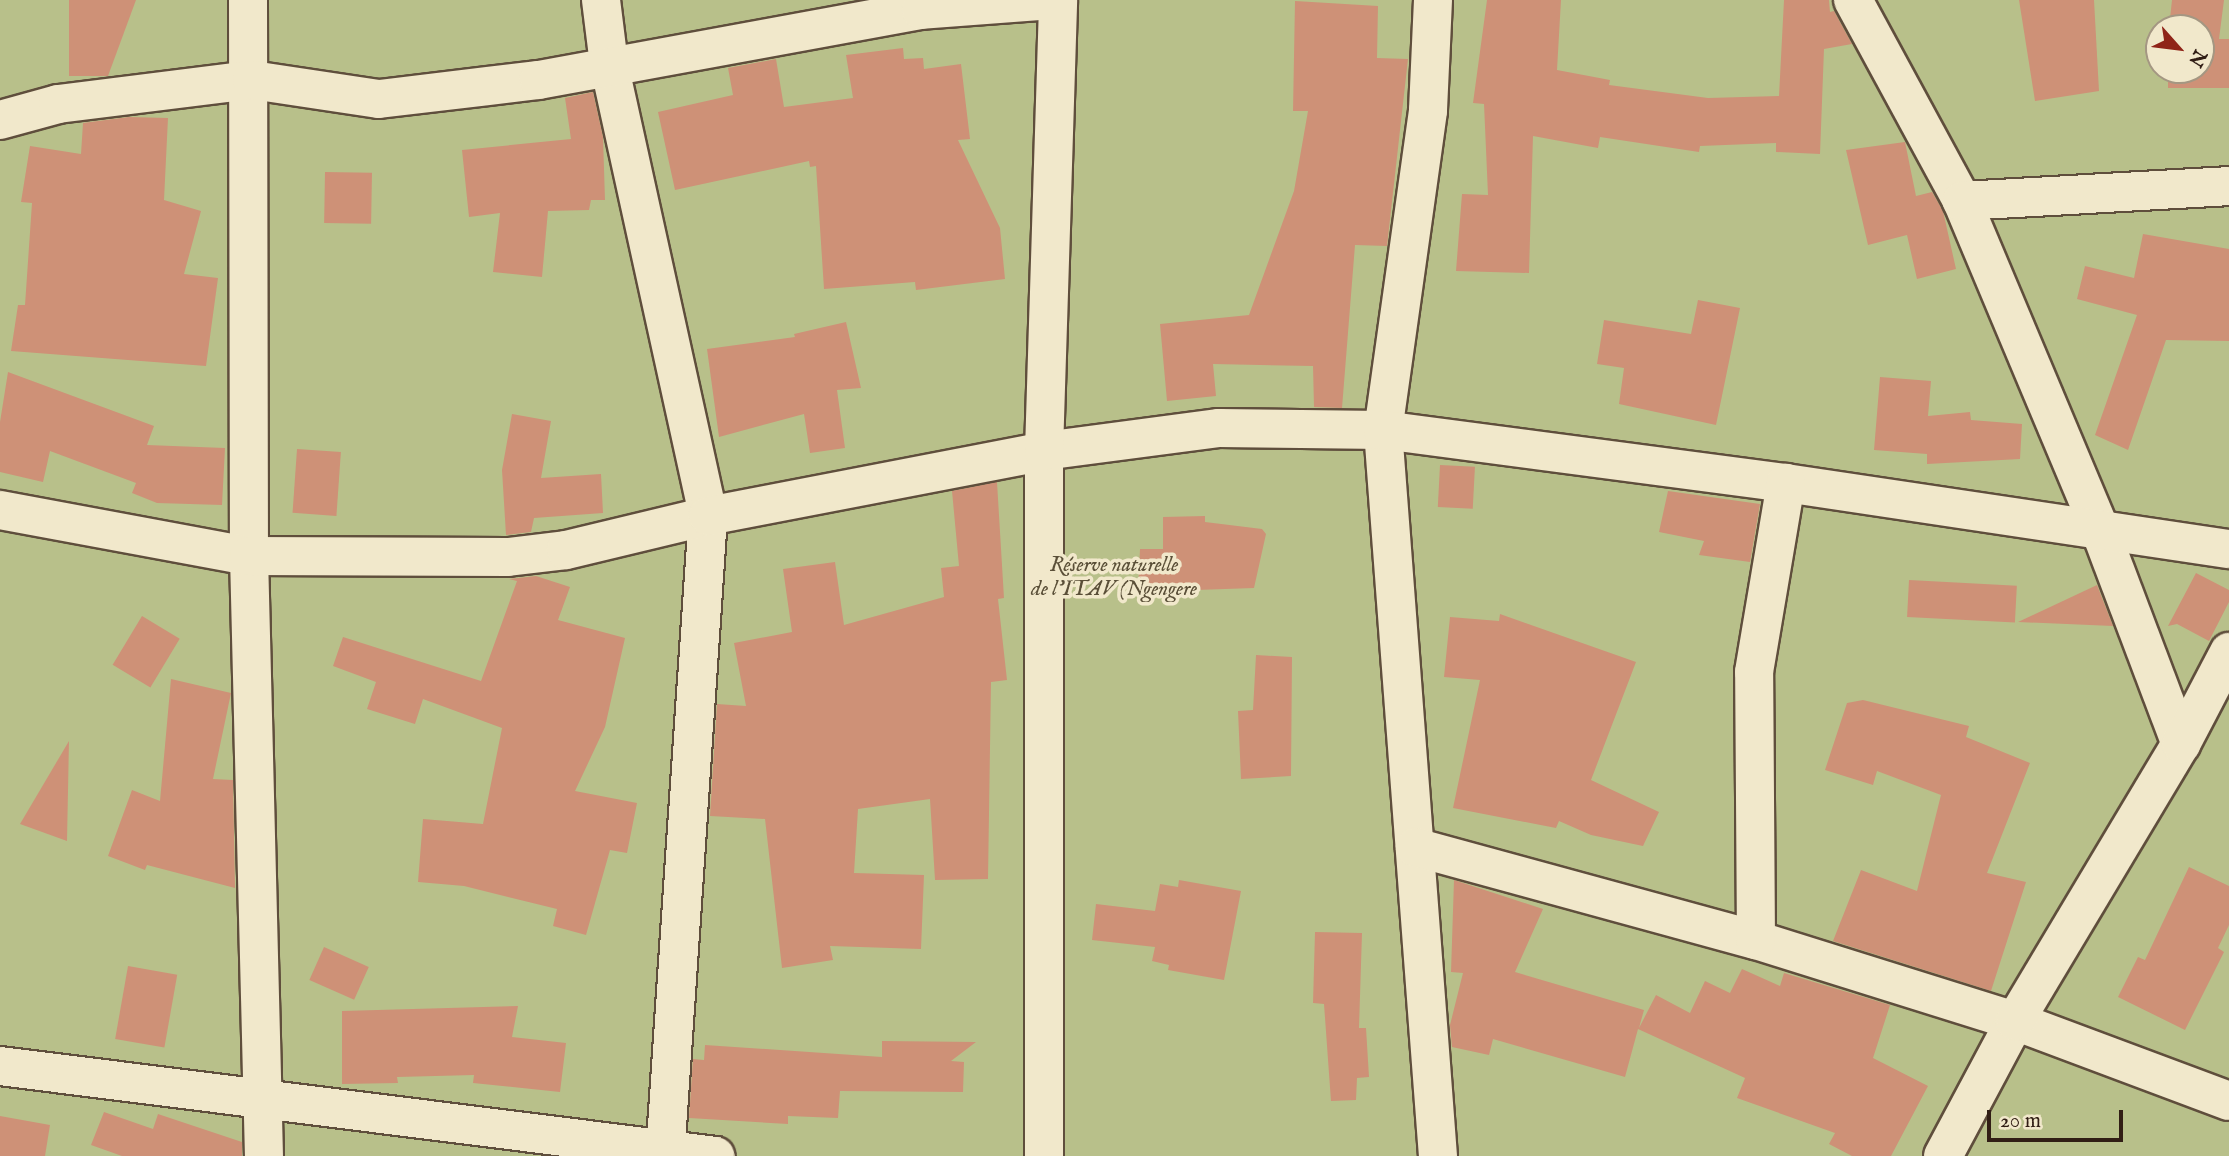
<!DOCTYPE html>
<meta charset="utf-8">
<style>
body{margin:0}
#map{position:relative;width:2229px;height:1156px;overflow:hidden;background:#e9dcaf;font-family:"IM FELL English",serif}
div>[style]{position:absolute}
.green>*{inset:0;background:#b8c08a}
.building>*{inset:0;background:#ce9177;transform-origin:0 0}
.roads{filter:drop-shadow(2px 0 #5f4e3c) drop-shadow(-2px 0 #5f4e3c) drop-shadow(0 2px #5f4e3c) drop-shadow(0 -2px #5f4e3c)}
.street>*{height:38px;margin:-19px;padding:0 19px;transform-origin:19px;border-radius:19px;background:#f1e8cb}
span{translate:-50% -50%;white-space:nowrap;text-align:center;line-height:1.15;-webkit-text-stroke:7px #f1e8cb;paint-order:stroke}
.park-label{font-size:21px;color:#5a4f38;font-style:italic}
.north{position:absolute;left:2145px;top:14px;width:70px;height:70px;box-sizing:border-box;background:#f1e8cb;border:2px solid #a49782;border-radius:50%;rotate:118deg;font-size:19px;font-weight:700;line-height:28px;text-align:center;color:#311e15}
.north::after{content:'';display:block;margin:auto;width:24px;height:32px;background:#8f2418;clip-path:polygon(50% 0,100% 100%,50% 72%,0 100%)}
.scale{position:absolute;left:1987px;top:1110px;width:136px;height:32px;box-sizing:border-box;border:4px solid #311e15;border-top:0;padding-left:9px;font-size:21px;line-height:24px;white-space:nowrap;color:#311e15;-webkit-text-stroke:5px #f1e8cb;paint-order:stroke}
</style>
<div id="map">
<div class="green">
<div style="clip-path:polygon(evenodd,0 0,2229px 0,2229px 1156px,0 1156px,0 0,2159px 28px,2201px 28px,2201px 70px,2159px 70px,2159px 28px)"></div>
</div>
<div class="building">
<div style="clip-path:polygon(69px 0,136px 0,108px 76px,69px 76px)"></div>
<div style="clip-path:polygon(1487px 0,1561px 0,1557px 70px,1610px 80px,1609px 85px,1708px 98px,1779px 96px,1784px 0,1829px 0,1830px 12px,1834px 11px,1852px 44px,1824px 49px,1820px 154px,1776px 152px,1776px 143px,1700px 146px,1699px 152px,1600px 137px,1598px 148px,1533px 136px,1529px 273px,1456px 271px,1462px 194px,1488px 195px,1484px 104px,1473px 103px)"></div>
<div style="clip-path:polygon(2019px 0,2094px 0,2099px 91px,2035px 101px)"></div>
<div style="clip-path:polygon(2172px 0,2224px 0,2219px 39px,2229px 39px,2229px 88px,2168px 88px,2168px 70px,2201px 70px,2201px 28px,2169px 28px)"></div>
<div style="clip-path:polygon(1295px 1px,1378px 6px,1377px 58px,1408px 59px,1387px 246px,1355px 245px,1342px 408px,1314px 407px,1313px 366px,1213px 364px,1216px 396px,1167px 401px,1160px 324px,1249px 315px,1294px 191px,1308px 111px,1293px 111px)"></div>
<div style="clip-path:polygon(903px 48px,904px 59px,923px 58px,924px 69px,961px 64px,970px 139px,958px 140px,1000px 228px,1005px 279px,916px 290px,915px 282px,824px 289px,816px 166px,810px 167px,809px 161px,675px 190px,658px 112px,733px 95px,728px 68px,776px 59px,784px 107px,853px 98px,846px 55px)"></div>
<div style="clip-path:polygon(593px 92px,603px 137px,605px 200px,591px 200px,589px 210px,548px 211px,542px 277px,493px 272px,500px 213px,469px 217px,462px 150px,571px 139px,565px 98px)"></div>
<div style="clip-path:polygon(129px 117px,168px 118px,164px 200px,201px 211px,184px 274px,218px 278px,206px 366px,11px 351px,18px 305px,25px 305px,32px 203px,21px 202px,30px 146px,81px 154px,83px 123px)"></div>
<div style="clip-path:polygon(1905px 142px,1916px 196px,1932px 192px,1943px 211px,1956px 269px,1917px 279px,1907px 235px,1868px 245px,1846px 150px)"></div>
<div style="left:325px;top:172px;width:47px;height:51px;rotate:1deg"></div>
<div style="clip-path:polygon(2143px 234px,2229px 249px,2229px 341px,2166px 340px,2128px 450px,2095px 435px,2137px 315px,2077px 299px,2085px 266px,2134px 278px)"></div>
<div style="clip-path:polygon(1698px 300px,1740px 308px,1716px 425px,1619px 404px,1624px 368px,1597px 364px,1604px 320px,1691px 334px)"></div>
<div style="clip-path:polygon(846px 322px,861px 388px,837px 390px,845px 448px,810px 453px,804px 414px,719px 437px,707px 349px,795px 337px,794px 334px)"></div>
<div style="clip-path:polygon(8px 372px,154px 426px,147px 445px,225px 448px,222px 505px,157px 503px,132px 493px,136px 483px,50px 451px,43px 482px,0 472px,0 422px)"></div>
<div style="clip-path:polygon(1880px 377px,1931px 381px,1928px 416px,1970px 412px,1971px 420px,2022px 424px,2020px 459px,1927px 464px,1927px 454px,1874px 450px)"></div>
<div style="clip-path:polygon(512px 414px,551px 421px,541px 478px,601px 474px,603px 513px,534px 518px,531px 532px,506px 535px,502px 470px)"></div>
<div style="left:297px;top:449px;width:44px;height:64px;rotate:4deg"></div>
<div style="left:1440px;top:465px;width:35px;height:42px;rotate:3deg"></div>
<div style="clip-path:polygon(997px 482px,1004px 598px,998px 599px,1007px 680px,991px 682px,988px 879px,935px 880px,930px 799px,858px 809px,854px 873px,924px 875px,921px 949px,830px 946px,833px 960px,782px 968px,765px 819px,710px 816px,717px 704px,746px 706px,734px 643px,792px 632px,783px 569px,835px 562px,844px 625px,944px 597px,941px 568px,959px 566px,952px 491px)"></div>
<div style="clip-path:polygon(1668px 491px,1760px 504px,1750px 562px,1699px 555px,1704px 541px,1659px 532px)"></div>
<div style="clip-path:polygon(1205px 516px,1205px 522px,1262px 529px,1266px 534px,1254px 588px,1138px 592px,1140px 549px,1163px 549px,1163px 517px)"></div>
<div style="clip-path:polygon(2196px 573px,2229px 590px,2229px 602px,2209px 641px,2177px 624px,2168px 626px)"></div>
<div style="clip-path:polygon(536px 576px,570px 587px,558px 620px,625px 638px,605px 727px,575px 791px,637px 803px,627px 853px,610px 850px,586px 935px,553px 926px,557px 909px,464px 886px,418px 882px,423px 819px,483px 824px,502px 728px,423px 699px,415px 724px,367px 709px,376px 682px,333px 666px,343px 637px,481px 681px,517px 581px,509px 579px)"></div>
<div style="left:1909px;top:580px;width:108px;height:37px;rotate:3deg"></div>
<div style="clip-path:polygon(2097px 585px,2113px 626px,2018px 622px)"></div>
<div style="clip-path:polygon(1500px 614px,1636px 662px,1591px 780px,1659px 812px,1643px 846px,1591px 835px,1559px 821px,1556px 828px,1453px 808px,1480px 680px,1444px 677px,1450px 617px,1499px 621px)"></div>
<div style="left:142px;top:616px;width:44px;height:57px;rotate:31deg"></div>
<div style="clip-path:polygon(1256px 655px,1292px 657px,1291px 776px,1241px 779px,1238px 711px,1253px 710px)"></div>
<div style="clip-path:polygon(171px 679px,231px 693px,213px 779px,233px 780px,235px 888px,147px 865px,145px 870px,108px 856px,132px 790px,160px 801px)"></div>
<div style="clip-path:polygon(1863px 700px,1969px 726px,1966px 737px,2030px 763px,1987px 873px,2026px 882px,1991px 991px,1833px 941px,1861px 870px,1917px 891px,1941px 795px,1877px 771px,1873px 785px,1825px 770px,1847px 703px)"></div>
<div style="clip-path:polygon(69px 741px,67px 841px,20px 824px)"></div>
<div style="clip-path:polygon(2189px 867px,2229px 886px,2229px 925px,2218px 948px,2224px 952px,2185px 1030px,2118px 997px,2138px 957px,2145px 960px)"></div>
<div style="clip-path:polygon(1179px 880px,1241px 891px,1224px 980px,1168px 970px,1169px 965px,1152px 961px,1155px 947px,1092px 940px,1096px 904px,1155px 911px,1160px 884px,1178px 887px)"></div>
<div style="clip-path:polygon(1454px 880px,1543px 909px,1515px 972px,1644px 1010px,1639px 1028px,1656px 995px,1690px 1013px,1705px 981px,1730px 993px,1742px 969px,1780px 986px,1784px 973px,1890px 1005px,1873px 1058px,1928px 1086px,1891px 1156px,1852px 1156px,1829px 1144px,1835px 1133px,1737px 1098px,1745px 1078px,1638px 1029px,1625px 1077px,1493px 1039px,1489px 1055px,1452px 1047px,1450px 1025px,1463px 973px,1451px 972px)"></div>
<div style="clip-path:polygon(1315px 932px,1362px 933px,1359px 1028px,1366px 1028px,1369px 1077px,1357px 1078px,1356px 1100px,1331px 1101px,1324px 1004px,1313px 1003px)"></div>
<div style="left:324px;top:947px;width:49px;height:36px;rotate:24deg"></div>
<div style="left:128px;top:966px;width:50px;height:74px;rotate:10deg"></div>
<div style="clip-path:polygon(518px 1006px,512px 1037px,566px 1043px,560px 1092px,473px 1083px,474px 1075px,397px 1077px,398px 1083px,342px 1084px,342px 1011px)"></div>
<div style="clip-path:polygon(882px 1041px,976px 1042px,951px 1061px,964px 1062px,963px 1092px,840px 1091px,838px 1118px,788px 1116px,788px 1124px,689px 1118px,693px 1059px,704px 1060px,705px 1045px,882px 1057px)"></div>
<div style="clip-path:polygon(104px 1112px,153px 1129px,158px 1114px,242px 1142px,242px 1156px,122px 1156px,91px 1145px)"></div>
<div style="clip-path:polygon(0 1116px,50px 1125px,45px 1156px,0 1156px)"></div>
</div>
<div class="roads">
<div class="street">
<div style="left:248px;top:0;width:556px;rotate:89.9deg"></div>
<div style="left:249px;top:556px;width:600px;rotate:88.57deg"></div>
<div style="left:601px;top:0;width:64px;rotate:82.9deg"></div>
<div style="left:609px;top:64px;width:463px;rotate:77.6deg"></div>
<div style="left:708px;top:516px;width:641px;rotate:93.84deg"></div>
<div style="left:1433px;top:0;width:111px;rotate:92.6deg"></div>
<div style="left:1428px;top:111px;width:322px;rotate:98deg"></div>
<div style="left:1383px;top:430px;width:728px;rotate:85.67deg"></div>
<div style="left:1853px;top:0;width:229px;rotate:61.5deg"></div>
<div style="left:1962px;top:201px;width:357px;rotate:67.2deg"></div>
<div style="left:2100px;top:530px;width:229px;rotate:69.3deg"></div>
<div style="left:0;top:120px;width:60px;rotate:-15.4deg"></div>
<div style="left:58px;top:104px;width:195px;rotate:-7.1deg"></div>
<div style="left:252px;top:80px;width:128px;rotate:8.5deg"></div>
<div style="left:379px;top:99px;width:161px;rotate:-6.8deg"></div>
<div style="left:539px;top:80px;width:388px;rotate:-10.4deg"></div>
<div style="left:921px;top:10px;width:133px;rotate:-4.3deg"></div>
<div style="left:1962px;top:201px;width:267px;rotate:-3.2deg"></div>
<div style="left:0;top:510px;width:253px;rotate:10.5deg"></div>
<div style="left:249px;top:556px;width:259px;rotate:0.2deg"></div>
<div style="left:508px;top:557px;width:58px;rotate:-6.9deg"></div>
<div style="left:566px;top:550px;width:146px;rotate:-13.5deg"></div>
<div style="left:708px;top:516px;width:342px;rotate:-10.9deg"></div>
<div style="left:1044px;top:451px;width:177px;rotate:-7.5deg"></div>
<div style="left:1219px;top:428px;width:164px;rotate:0.7deg"></div>
<div style="left:1383px;top:430px;width:406px;rotate:7.5deg"></div>
<div style="left:1786px;top:483px;width:448px;rotate:8.5deg"></div>
<div style="left:1415px;top:847px;width:353px;rotate:15.3deg"></div>
<div style="left:1756px;top:940px;width:271px;rotate:17.4deg"></div>
<div style="left:2015px;top:1021px;width:228px;rotate:20.5deg"></div>
<div style="left:1756px;top:940px;width:268px;rotate:-90.4deg"></div>
<div style="left:1754px;top:672px;width:192px;rotate:-80.4deg"></div>
<div style="left:0;top:1066px;width:721px;rotate:7.17deg"></div>
<div style="left:1044px;top:1156px;width:705px;rotate:-90deg"></div>
<div style="left:1044px;top:451px;width:451px;rotate:-88.2deg"></div>
<div style="left:1943px;top:1156px;width:153px;rotate:-61.9deg"></div>
<div style="left:2015px;top:1021px;width:323px;rotate:-59.1deg"></div>
<div style="left:2181px;top:744px;width:104px;rotate:-62.4deg"></div>
</div>
</div>
<div class="park-label">
<span style="left:1114px;top:578px">Réserve naturelle<br>de l'ITAV (Ngengere</span>
</div>
<div class="north">N</div>
<div class="scale">20 m</div>
</div>
